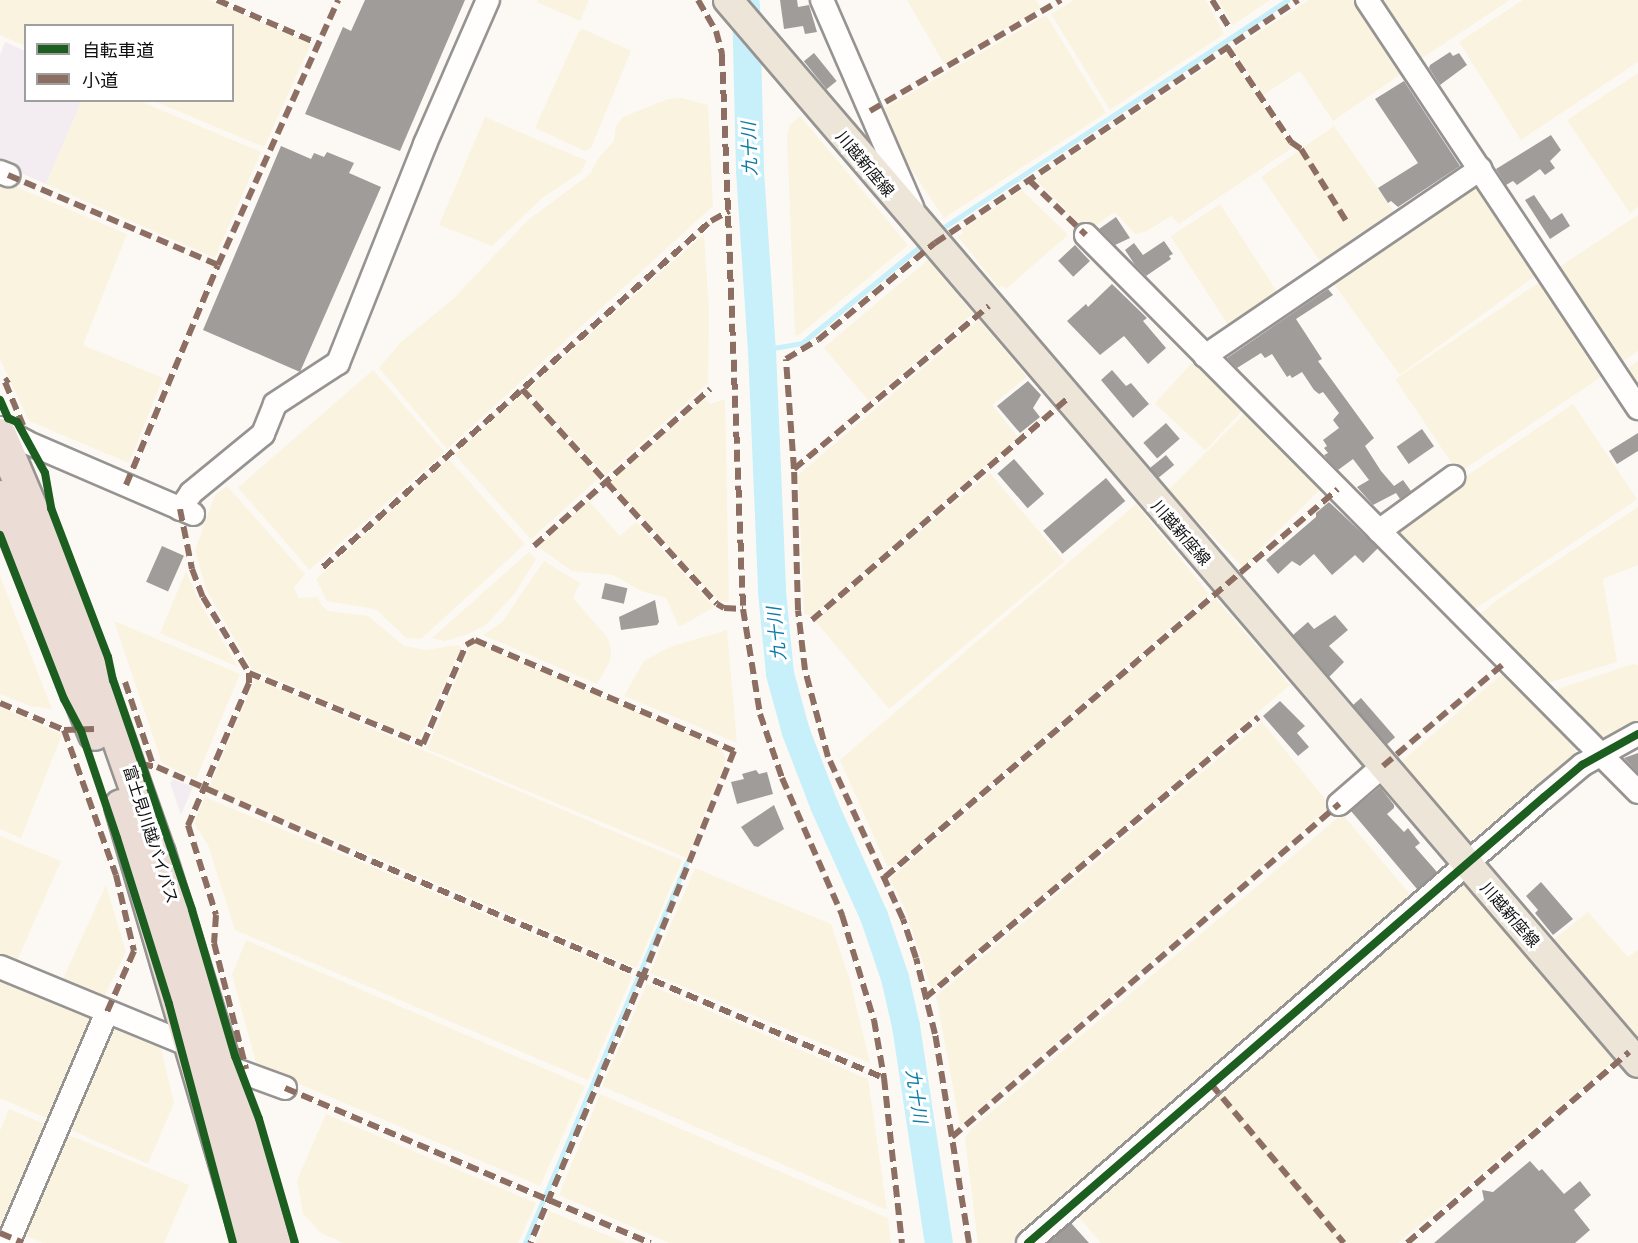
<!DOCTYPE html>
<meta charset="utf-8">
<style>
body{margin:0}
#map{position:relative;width:1638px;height:1243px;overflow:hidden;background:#fcf9f4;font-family:Literata,"Noto Sans JP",serif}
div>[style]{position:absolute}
.industrial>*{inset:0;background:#f3edf1}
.farmland>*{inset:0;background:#faf3df;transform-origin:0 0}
.stream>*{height:4.5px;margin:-2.25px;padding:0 2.25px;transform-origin:2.25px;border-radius:2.25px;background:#c7f0fa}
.river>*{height:28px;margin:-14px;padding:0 14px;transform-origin:14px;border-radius:14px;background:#c7f0fa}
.building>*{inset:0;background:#a09c99;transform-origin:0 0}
.roads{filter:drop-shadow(2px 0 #969492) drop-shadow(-2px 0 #969492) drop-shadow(0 2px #969492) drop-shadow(0 -2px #969492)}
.minor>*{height:22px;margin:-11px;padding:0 11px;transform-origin:11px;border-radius:11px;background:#fffefd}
.major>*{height:28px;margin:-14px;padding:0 14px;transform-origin:14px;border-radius:14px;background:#eee5d9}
.highway>*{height:32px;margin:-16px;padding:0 16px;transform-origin:16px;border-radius:16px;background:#ebdcd5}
.quiet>*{height:6px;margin-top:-3px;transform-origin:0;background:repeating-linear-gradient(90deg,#8d6e63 0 12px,transparent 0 18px)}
.cycleway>*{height:8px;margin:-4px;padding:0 4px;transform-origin:4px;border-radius:4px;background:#1b5e20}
span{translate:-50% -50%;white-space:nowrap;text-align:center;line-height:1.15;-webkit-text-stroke:6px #fff;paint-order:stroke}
.street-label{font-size:16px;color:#0f0f0f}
.water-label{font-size:18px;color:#0a7ca7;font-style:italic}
.legend{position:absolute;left:24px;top:24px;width:210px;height:78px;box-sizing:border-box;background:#fff;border:2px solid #9f9f9f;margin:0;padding:8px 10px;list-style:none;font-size:18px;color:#0f0f0f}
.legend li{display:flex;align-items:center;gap:12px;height:30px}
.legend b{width:30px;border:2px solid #9f9f9f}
</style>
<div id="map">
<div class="industrial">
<div style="clip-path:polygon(5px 42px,25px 51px,26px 100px,82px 101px,46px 184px,0 164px,0 55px)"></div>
<div style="clip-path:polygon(173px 779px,193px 787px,181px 815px,170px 783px)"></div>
</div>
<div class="farmland">
<div style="clip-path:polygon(0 0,209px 0,311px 44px,264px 147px,154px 101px,232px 100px,232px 26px,26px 26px,25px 46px,0 35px)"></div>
<div style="clip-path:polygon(538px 0,589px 0,580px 21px,537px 2px)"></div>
<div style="clip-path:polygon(907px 0,1036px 0,1041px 8px,944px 64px)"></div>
<div style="clip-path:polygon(1074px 0,1206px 0,1224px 34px,1110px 110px,1051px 14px)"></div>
<div style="clip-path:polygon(1218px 0,1270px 0,1233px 25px)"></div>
<div style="clip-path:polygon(1309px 0,1359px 0,1407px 70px,1333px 121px,1300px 71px,1263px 95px,1233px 49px)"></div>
<div style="clip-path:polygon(1375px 0,1510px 0,1416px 62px)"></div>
<div style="clip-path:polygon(1523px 0,1638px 0,1638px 62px,1521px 140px,1459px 42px)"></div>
<div style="clip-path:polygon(1046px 15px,1106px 113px,944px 218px,903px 157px,880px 111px)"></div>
<div style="clip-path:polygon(583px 29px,631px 51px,591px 148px,585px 151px,535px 128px,579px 31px)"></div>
<div style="clip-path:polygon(1228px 53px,1292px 148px,1179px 224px,1171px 216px,1147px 231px,1135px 234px,1115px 212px,1087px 231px,1036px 180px)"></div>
<div style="clip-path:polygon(1638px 73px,1638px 207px,1630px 213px,1567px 120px)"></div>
<div style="clip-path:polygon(681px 98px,708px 105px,713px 206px,447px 449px,379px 368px,401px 342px,453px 299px,528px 220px,590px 174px,599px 157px,614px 141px,616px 126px,623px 117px,668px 99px)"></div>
<div style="clip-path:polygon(82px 101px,140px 101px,261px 152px,215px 258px,46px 184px)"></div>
<div style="clip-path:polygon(800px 116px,908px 245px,798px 336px,795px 334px,787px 137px,789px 126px)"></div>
<div style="clip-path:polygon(485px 117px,587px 161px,581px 172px,541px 199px,492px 246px,439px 225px)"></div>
<div style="left:1334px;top:126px;width:113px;height:89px;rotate:55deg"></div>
<div style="clip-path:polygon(0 180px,127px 234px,83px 345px,163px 378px,129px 463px,29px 421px,0 359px)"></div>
<div style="left:1477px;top:180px;width:112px;height:177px;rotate:54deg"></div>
<div style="clip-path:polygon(1022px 190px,1068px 235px,1006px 289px,1003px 286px,999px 288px,958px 237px,963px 233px,961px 230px)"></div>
<div style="left:1220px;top:204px;width:113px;height:59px;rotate:57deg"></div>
<div style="clip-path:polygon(1638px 215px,1638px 351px,1616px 366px,1553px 271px)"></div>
<div style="clip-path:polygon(704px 234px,709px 311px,708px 383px,606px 475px,527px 390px)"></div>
<div style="left:928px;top:260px;width:70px;height:136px;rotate:50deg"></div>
<div style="left:1547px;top:277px;width:113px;height:183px;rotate:56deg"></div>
<div style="clip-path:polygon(979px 320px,1027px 377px,992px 405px,1018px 437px,812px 616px,804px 614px,798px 475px)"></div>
<div style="left:1195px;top:360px;width:69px;height:59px;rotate:43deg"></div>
<div style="clip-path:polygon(1638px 361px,1638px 402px,1619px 374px)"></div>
<div style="left:373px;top:370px;width:109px;height:179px;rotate:49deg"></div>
<div style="left:523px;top:393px;width:114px;height:92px;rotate:48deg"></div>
<div style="clip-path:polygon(705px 399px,710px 404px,725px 399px,729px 602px,720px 602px,610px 482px)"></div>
<div style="left:1573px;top:404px;width:115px;height:218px;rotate:56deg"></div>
<div style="left:1247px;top:411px;width:107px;height:113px;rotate:45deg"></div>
<div style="clip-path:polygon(449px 459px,525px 544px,421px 639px,406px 638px,378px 611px,370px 608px,327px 601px,316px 579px)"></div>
<div style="left:990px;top:473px;width:116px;height:229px;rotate:50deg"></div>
<div style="clip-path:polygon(227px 486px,305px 574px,294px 588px,299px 598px,317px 597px,322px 606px,328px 611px,368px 616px,404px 646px,426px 650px,458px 645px,461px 648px,419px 739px,252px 669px,206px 589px,195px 550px,215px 495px)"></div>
<div style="clip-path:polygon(589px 501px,620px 536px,636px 522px,714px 607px,679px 627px,666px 598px,641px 591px,613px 575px,572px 571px,538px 547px)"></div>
<div style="clip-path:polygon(1136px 504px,1209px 594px,894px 866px,887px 866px,840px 760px)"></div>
<div style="clip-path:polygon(1638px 507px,1638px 565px,1603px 579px,1617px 662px,1544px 684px,1475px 618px,1500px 598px)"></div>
<div style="clip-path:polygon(529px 552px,536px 559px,516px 592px,486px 625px,466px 635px,444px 641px,432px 638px)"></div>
<div style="clip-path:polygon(544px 561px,580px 583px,573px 598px,607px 637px,611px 648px,610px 661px,597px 684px,483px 635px,502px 622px)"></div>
<div style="clip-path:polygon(186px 571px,201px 605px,238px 667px,160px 633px)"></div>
<div style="clip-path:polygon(0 576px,52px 709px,30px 706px,0 694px)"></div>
<div style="clip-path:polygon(1215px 598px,1290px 685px,932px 990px,905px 909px,890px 879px)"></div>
<div style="clip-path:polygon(114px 621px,240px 674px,196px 779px,162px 763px)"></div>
<div style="clip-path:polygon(727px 630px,737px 743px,624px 696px,644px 661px,670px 647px)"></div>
<div style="clip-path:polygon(472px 642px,721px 748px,726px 760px,687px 858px,427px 749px)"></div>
<div style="clip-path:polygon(1633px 664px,1638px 665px,1638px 722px,1595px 741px,1550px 695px,1558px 689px)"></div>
<div style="clip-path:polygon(1503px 673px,1509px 673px,1578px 743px,1573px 748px,1576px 752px,1471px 841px,1401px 762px)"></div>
<div style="left:255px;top:679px;width:464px;height:117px;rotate:23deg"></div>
<div style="clip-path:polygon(0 707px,61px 734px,61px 737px,21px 838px,0 829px)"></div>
<div style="clip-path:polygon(1262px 722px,1331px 806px,960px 1125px,936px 996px)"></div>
<div style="clip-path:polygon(205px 797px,632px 976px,588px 1080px,235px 930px,208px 845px,194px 823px)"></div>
<div style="clip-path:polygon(1342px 814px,1415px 900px,1011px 1243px,978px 1243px,965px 1138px,971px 1129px)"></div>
<div style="clip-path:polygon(0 836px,61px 861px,16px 963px,0 957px)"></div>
<div style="clip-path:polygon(695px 868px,831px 924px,850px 980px,870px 1063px,650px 973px)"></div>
<div style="clip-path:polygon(1463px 882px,1615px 1060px,1398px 1243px,1101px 1243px,1076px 1214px)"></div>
<div style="clip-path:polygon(106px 885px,126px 952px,102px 1001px,61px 983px)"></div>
<div style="clip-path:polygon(1588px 912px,1628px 957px,1638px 950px,1638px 1038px,1553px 940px)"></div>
<div style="clip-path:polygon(246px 940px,585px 1086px,540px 1186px,257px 1066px,232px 975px)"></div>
<div style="clip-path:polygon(0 977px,97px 1018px,53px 1121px,0 1098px)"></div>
<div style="clip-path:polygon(647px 984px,868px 1079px,887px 1210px,602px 1086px)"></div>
<div style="clip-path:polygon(110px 1022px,160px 1045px,174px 1103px,148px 1164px,64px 1127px)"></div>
<div style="clip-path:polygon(600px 1094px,888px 1218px,891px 1243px,669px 1243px,559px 1195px)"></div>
<div style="clip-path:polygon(9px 1109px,50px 1126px,6px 1227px,0 1225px,0 1131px)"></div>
<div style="clip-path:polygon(326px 1114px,536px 1203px,518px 1243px,343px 1243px,321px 1233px,303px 1214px,297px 1180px)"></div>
<div style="clip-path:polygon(64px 1133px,189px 1185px,164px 1243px,43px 1243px,20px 1233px)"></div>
<div style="clip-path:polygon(549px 1211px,626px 1243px,536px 1243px)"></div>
</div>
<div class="stream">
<div style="left:940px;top:230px;width:416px;rotate:-33.5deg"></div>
<div style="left:762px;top:350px;width:41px;rotate:-9.9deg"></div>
<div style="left:802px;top:343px;width:158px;rotate:-39.3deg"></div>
<div style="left:525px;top:1243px;width:412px;rotate:-67deg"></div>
</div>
<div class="river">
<div style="left:746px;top:5px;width:166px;rotate:88.6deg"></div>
<div style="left:750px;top:171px;width:179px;rotate:86.2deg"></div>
<div style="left:762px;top:350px;width:242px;rotate:87.6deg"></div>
<div style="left:772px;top:592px;width:82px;rotate:84.4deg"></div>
<div style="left:780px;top:674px;width:60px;rotate:74.6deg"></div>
<div style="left:796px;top:732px;width:78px;rotate:69deg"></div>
<div style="left:824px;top:805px;width:122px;rotate:65.8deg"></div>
<div style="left:874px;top:916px;width:65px;rotate:71.3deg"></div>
<div style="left:895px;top:978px;width:49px;rotate:77.1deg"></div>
<div style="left:906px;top:1026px;width:219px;rotate:81.4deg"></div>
</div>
<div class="building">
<div style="clip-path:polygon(365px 0,465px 0,400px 151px,305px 114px,343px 27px,351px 31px)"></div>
<div style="clip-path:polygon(780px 0,797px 0,798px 7px,809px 5px,817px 32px,805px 34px,803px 26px,784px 29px)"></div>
<div style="clip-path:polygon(1450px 52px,1453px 56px,1459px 53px,1467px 65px,1440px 85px,1429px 68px,1430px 65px)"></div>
<div style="left:814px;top:53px;width:36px;height:13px;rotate:51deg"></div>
<div style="clip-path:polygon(1404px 81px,1460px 166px,1398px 207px,1391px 201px,1388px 203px,1378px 188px,1418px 163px,1375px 99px)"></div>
<div style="clip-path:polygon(1551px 135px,1561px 150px,1550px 161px,1555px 168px,1545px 175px,1540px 169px,1517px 185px,1513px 181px,1506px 185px,1496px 169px)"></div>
<div style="clip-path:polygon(281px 146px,311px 159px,314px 153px,324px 157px,327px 152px,354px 163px,349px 173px,381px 187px,300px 372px,203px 330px)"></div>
<div style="clip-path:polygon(1534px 195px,1551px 220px,1562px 213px,1570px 226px,1550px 239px,1525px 200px)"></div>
<div style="clip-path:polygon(1116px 217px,1130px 238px,1115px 245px,1099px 229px)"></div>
<div style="clip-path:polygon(1164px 241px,1173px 254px,1169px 256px,1171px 259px,1146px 276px,1135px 265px,1125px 250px,1134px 243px,1143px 255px)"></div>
<div style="left:1075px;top:245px;width:22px;height:23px;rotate:47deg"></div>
<div style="clip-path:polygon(1112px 284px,1147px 318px,1143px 321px,1166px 348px,1148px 364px,1124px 336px,1100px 355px,1067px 321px,1086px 304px,1088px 307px)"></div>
<div style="clip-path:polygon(1328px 289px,1333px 295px,1296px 319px,1322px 359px,1318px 361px,1374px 438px,1365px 446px,1381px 471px,1394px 486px,1403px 480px,1411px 491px,1400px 499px,1396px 493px,1373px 505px,1357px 487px,1369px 480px,1353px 459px,1338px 470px,1328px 460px,1324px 455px,1328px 453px,1324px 448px,1327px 446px,1323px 440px,1339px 428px,1333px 420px,1339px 413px,1323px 392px,1319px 394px,1314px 390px,1302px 372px,1292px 378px,1290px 375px,1287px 377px,1272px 354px,1265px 358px,1261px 353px,1237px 368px,1227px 358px)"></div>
<div style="clip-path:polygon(1112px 370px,1126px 386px,1131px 383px,1149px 404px,1133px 418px,1101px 380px)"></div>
<div style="clip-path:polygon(1028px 381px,1041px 395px,1033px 408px,1040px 417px,1020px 433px,997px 406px)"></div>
<div style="left:1166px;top:423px;width:21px;height:30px;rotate:49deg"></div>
<div style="left:1422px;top:429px;width:21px;height:31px;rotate:55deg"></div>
<div style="clip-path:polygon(1638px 433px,1638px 451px,1617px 464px,1609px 451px)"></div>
<div style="left:1166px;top:455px;width:13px;height:21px;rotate:51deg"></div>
<div style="left:1014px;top:459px;width:46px;height:22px;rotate:49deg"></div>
<div style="left:1106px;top:478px;width:30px;height:82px;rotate:50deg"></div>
<div style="clip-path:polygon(1329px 502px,1378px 548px,1363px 563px,1355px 555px,1332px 575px,1314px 554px,1300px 566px,1292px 561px,1278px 574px,1266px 560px,1316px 517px,1316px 513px)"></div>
<div style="left:162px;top:546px;width:24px;height:39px;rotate:24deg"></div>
<div style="left:605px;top:583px;width:23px;height:16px;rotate:13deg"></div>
<div style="clip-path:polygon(655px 600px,659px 622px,657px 625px,621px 630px,619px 617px)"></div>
<div style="clip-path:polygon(1335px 615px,1348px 630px,1329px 646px,1344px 662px,1329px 677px,1293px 635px,1308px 622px,1314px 629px)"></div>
<div style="left:1361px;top:698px;width:52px;height:11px;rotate:49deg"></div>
<div style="clip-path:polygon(1280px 701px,1305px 726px,1297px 733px,1309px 747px,1298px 756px,1263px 716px)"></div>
<div style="clip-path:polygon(1638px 753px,1638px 773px,1624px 758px)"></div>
<div style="clip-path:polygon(756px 770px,759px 774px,767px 772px,773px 794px,737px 804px,731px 782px,744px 779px,742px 774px)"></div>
<div style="clip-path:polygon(1380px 787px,1394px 805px,1394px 808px,1387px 814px,1404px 832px,1408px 828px,1420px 843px,1415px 847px,1437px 872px,1417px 889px,1351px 811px)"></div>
<div style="clip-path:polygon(774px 805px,784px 829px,758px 847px,754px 846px,741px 827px)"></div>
<div style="clip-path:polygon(1541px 882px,1573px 919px,1553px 935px,1535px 913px,1538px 910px,1526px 896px)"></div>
<div style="clip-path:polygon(1530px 1161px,1539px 1171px,1542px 1169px,1564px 1194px,1580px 1181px,1591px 1195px,1574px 1210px,1590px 1230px,1575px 1243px,1434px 1243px,1484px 1200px,1482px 1190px,1493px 1192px)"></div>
<div style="clip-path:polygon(1071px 1223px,1089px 1243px,1049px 1243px)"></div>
</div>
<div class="roads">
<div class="minor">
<div style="left:822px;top:0;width:226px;rotate:66.5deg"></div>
<div style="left:1367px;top:0;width:490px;rotate:56.4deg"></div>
<div style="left:0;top:172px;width:9px;rotate:21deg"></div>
<div style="left:1086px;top:235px;width:784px;rotate:45.26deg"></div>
<div style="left:1205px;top:356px;width:333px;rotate:-34.2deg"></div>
<div style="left:0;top:428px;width:30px;rotate:28deg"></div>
<div style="left:26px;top:442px;width:182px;rotate:23.3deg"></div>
<div style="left:180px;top:509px;width:19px;rotate:-55deg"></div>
<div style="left:191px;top:493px;width:93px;rotate:-39.3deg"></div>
<div style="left:263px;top:434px;width:32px;rotate:-68deg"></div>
<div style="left:275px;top:404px;width:75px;rotate:-33.1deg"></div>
<div style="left:338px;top:363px;width:236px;rotate:-68.3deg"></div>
<div style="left:425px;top:144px;width:157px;rotate:-66.4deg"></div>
<div style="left:1379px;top:531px;width:92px;rotate:-36.1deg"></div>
<div style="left:1339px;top:804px;width:58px;rotate:-40.8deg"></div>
<div style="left:0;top:967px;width:208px;rotate:22.4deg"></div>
<div style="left:192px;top:1046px;width:39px;rotate:31deg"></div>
<div style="left:225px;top:1066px;width:64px;rotate:20.1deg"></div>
<div style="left:8px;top:1243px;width:251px;rotate:-66.8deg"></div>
<div style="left:1028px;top:1243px;width:682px;rotate:-40.84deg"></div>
<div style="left:1544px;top:797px;width:50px;rotate:-40.1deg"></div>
<div style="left:1582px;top:765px;width:64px;rotate:-29deg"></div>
</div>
<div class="major">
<div style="left:728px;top:0;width:1399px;rotate:49.43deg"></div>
</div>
<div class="highway">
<div style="left:0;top:435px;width:172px;rotate:67deg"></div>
<div style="left:67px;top:593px;width:277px;rotate:70.6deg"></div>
<div style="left:159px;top:854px;width:222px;rotate:72.7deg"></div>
<div style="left:225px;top:1066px;width:184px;rotate:74.5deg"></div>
<div style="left:0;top:497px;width:255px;rotate:68.2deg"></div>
<div style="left:121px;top:806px;width:455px;rotate:73.7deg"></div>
</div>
</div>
<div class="quiet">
<div style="left:217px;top:0;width:111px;rotate:23.3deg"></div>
<div style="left:698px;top:0;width:36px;rotate:60deg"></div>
<div style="left:716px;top:31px;width:24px;rotate:75deg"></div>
<div style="left:722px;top:54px;width:555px;rotate:87.83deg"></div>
<div style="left:743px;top:609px;width:106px;rotate:80.8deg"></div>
<div style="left:760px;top:714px;width:68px;rotate:71deg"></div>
<div style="left:782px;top:778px;width:150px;rotate:66.3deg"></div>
<div style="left:842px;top:915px;width:110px;rotate:73.1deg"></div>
<div style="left:874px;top:1020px;width:59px;rotate:80.2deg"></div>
<div style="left:884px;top:1078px;width:166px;rotate:83.8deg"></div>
<div style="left:1212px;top:0;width:34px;rotate:58deg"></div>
<div style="left:1227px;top:47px;width:115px;rotate:56deg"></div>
<div style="left:1291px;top:142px;width:12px;rotate:35deg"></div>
<div style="left:1301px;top:149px;width:89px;rotate:57.9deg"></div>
<div style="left:870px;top:111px;width:221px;rotate:-30.2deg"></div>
<div style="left:8px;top:175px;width:228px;rotate:23.2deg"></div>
<div style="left:1029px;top:180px;width:79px;rotate:44deg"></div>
<div style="left:9px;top:379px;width:5px;rotate:143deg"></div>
<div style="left:5px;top:382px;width:47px;rotate:67.3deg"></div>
<div style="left:522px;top:389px;width:290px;rotate:47.8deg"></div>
<div style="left:717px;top:604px;width:8px;rotate:30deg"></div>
<div style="left:724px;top:608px;width:19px;rotate:3deg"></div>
<div style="left:794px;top:469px;width:254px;rotate:-39.9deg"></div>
<div style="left:126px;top:485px;width:238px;rotate:-67.3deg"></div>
<div style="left:218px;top:265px;width:291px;rotate:-65.6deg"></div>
<div style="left:180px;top:509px;width:61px;rotate:78.7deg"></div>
<div style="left:192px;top:569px;width:30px;rotate:69deg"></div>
<div style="left:203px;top:597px;width:89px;rotate:58.8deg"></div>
<div style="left:249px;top:673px;width:10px;rotate:90deg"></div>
<div style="left:249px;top:683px;width:155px;rotate:113.2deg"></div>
<div style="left:188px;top:825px;width:94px;rotate:72.7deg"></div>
<div style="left:216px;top:915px;width:28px;rotate:94deg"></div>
<div style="left:214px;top:943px;width:130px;rotate:75.7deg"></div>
<div style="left:534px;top:546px;width:236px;rotate:-41.7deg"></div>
<div style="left:323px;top:567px;width:520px;rotate:-41.73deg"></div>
<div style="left:711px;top:221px;width:21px;rotate:-29deg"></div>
<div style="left:812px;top:620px;width:337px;rotate:-40.9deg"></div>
<div style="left:249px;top:673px;width:188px;rotate:22.2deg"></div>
<div style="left:423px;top:744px;width:108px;rotate:-66.5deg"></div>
<div style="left:466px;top:645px;width:10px;rotate:-29deg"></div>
<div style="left:475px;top:640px;width:282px;rotate:23.2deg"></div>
<div style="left:734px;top:751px;width:243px;rotate:112deg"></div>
<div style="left:643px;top:976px;width:290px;rotate:112.9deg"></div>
<div style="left:125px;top:682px;width:88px;rotate:71.4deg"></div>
<div style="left:0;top:703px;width:69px;rotate:22.9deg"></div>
<div style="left:64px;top:730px;width:30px;rotate:-2deg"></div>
<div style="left:64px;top:730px;width:154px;rotate:70.3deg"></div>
<div style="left:116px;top:875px;width:78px;rotate:76.7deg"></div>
<div style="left:134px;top:951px;width:67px;rotate:113.9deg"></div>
<div style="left:1383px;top:766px;width:162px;rotate:-40.3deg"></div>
<div style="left:130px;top:768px;width:12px;rotate:-20deg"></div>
<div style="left:141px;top:764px;width:16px;rotate:11deg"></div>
<div style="left:157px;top:767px;width:216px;rotate:23.7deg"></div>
<div style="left:355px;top:854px;width:574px;rotate:22.95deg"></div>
<div style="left:885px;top:877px;width:596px;rotate:-40.58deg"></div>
<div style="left:925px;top:998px;width:436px;rotate:-40.1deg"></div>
<div style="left:1211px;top:1084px;width:207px;rotate:50.1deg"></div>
<div style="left:285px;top:1088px;width:397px;rotate:23deg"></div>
<div style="left:952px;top:1137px;width:511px;rotate:-40.71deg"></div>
<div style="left:0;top:1233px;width:25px;rotate:23deg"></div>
<div style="left:969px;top:1243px;width:212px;rotate:-99.2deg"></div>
<div style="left:935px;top:1034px;width:78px;rotate:-104deg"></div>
<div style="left:916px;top:958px;width:41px;rotate:-108.4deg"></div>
<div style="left:903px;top:919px;width:179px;rotate:-114.8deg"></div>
<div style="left:828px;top:757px;width:90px;rotate:-104.8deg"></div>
<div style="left:805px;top:670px;width:60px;rotate:-96.7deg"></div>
<div style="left:798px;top:610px;width:141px;rotate:-91.6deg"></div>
<div style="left:794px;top:469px;width:110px;rotate:-94.2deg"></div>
<div style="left:786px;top:359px;width:37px;rotate:-31deg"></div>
<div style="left:818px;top:340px;width:152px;rotate:-39.7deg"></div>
<div style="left:935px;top:243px;width:437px;rotate:-33.8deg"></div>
<div style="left:1407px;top:1243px;width:293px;rotate:-40.7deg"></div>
</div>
<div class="cycleway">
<div style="left:0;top:400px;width:20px;rotate:66deg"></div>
<div style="left:8px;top:418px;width:10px;rotate:24deg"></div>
<div style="left:17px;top:422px;width:58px;rotate:61.2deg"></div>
<div style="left:45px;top:473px;width:36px;rotate:80deg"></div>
<div style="left:51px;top:508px;width:160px;rotate:69.1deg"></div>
<div style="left:108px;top:657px;width:24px;rotate:78deg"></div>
<div style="left:113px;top:680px;width:243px;rotate:71deg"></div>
<div style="left:192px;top:910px;width:152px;rotate:73.6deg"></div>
<div style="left:235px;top:1056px;width:67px;rotate:69.1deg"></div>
<div style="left:259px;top:1119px;width:129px;rotate:73.8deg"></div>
<div style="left:0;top:535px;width:176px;rotate:68.7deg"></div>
<div style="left:64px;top:699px;width:36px;rotate:62deg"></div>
<div style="left:81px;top:731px;width:113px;rotate:71.4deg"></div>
<div style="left:117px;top:838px;width:174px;rotate:72.6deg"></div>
<div style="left:169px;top:1004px;width:247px;rotate:75deg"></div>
<div style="left:1028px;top:1243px;width:682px;rotate:-40.84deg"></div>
<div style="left:1544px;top:797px;width:50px;rotate:-40.1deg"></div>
<div style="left:1582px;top:765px;width:64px;rotate:-29deg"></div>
</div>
<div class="street-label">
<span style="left:866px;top:163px;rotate:50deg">川越新座線</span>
<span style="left:1182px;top:532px;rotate:49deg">川越新座線</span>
<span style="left:152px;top:834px;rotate:72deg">富士見川越バイパス</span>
<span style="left:1511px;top:914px;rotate:49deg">川越新座線</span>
</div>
<div class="water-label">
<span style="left:749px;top:149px;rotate:-92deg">九十川</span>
<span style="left:776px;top:634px;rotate:-96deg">九十川</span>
<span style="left:917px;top:1096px;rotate:81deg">九十川</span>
</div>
<ul class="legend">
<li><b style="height:8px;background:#1b5e20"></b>自転車道</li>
<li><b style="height:8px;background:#8d6e63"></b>小道</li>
</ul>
</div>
